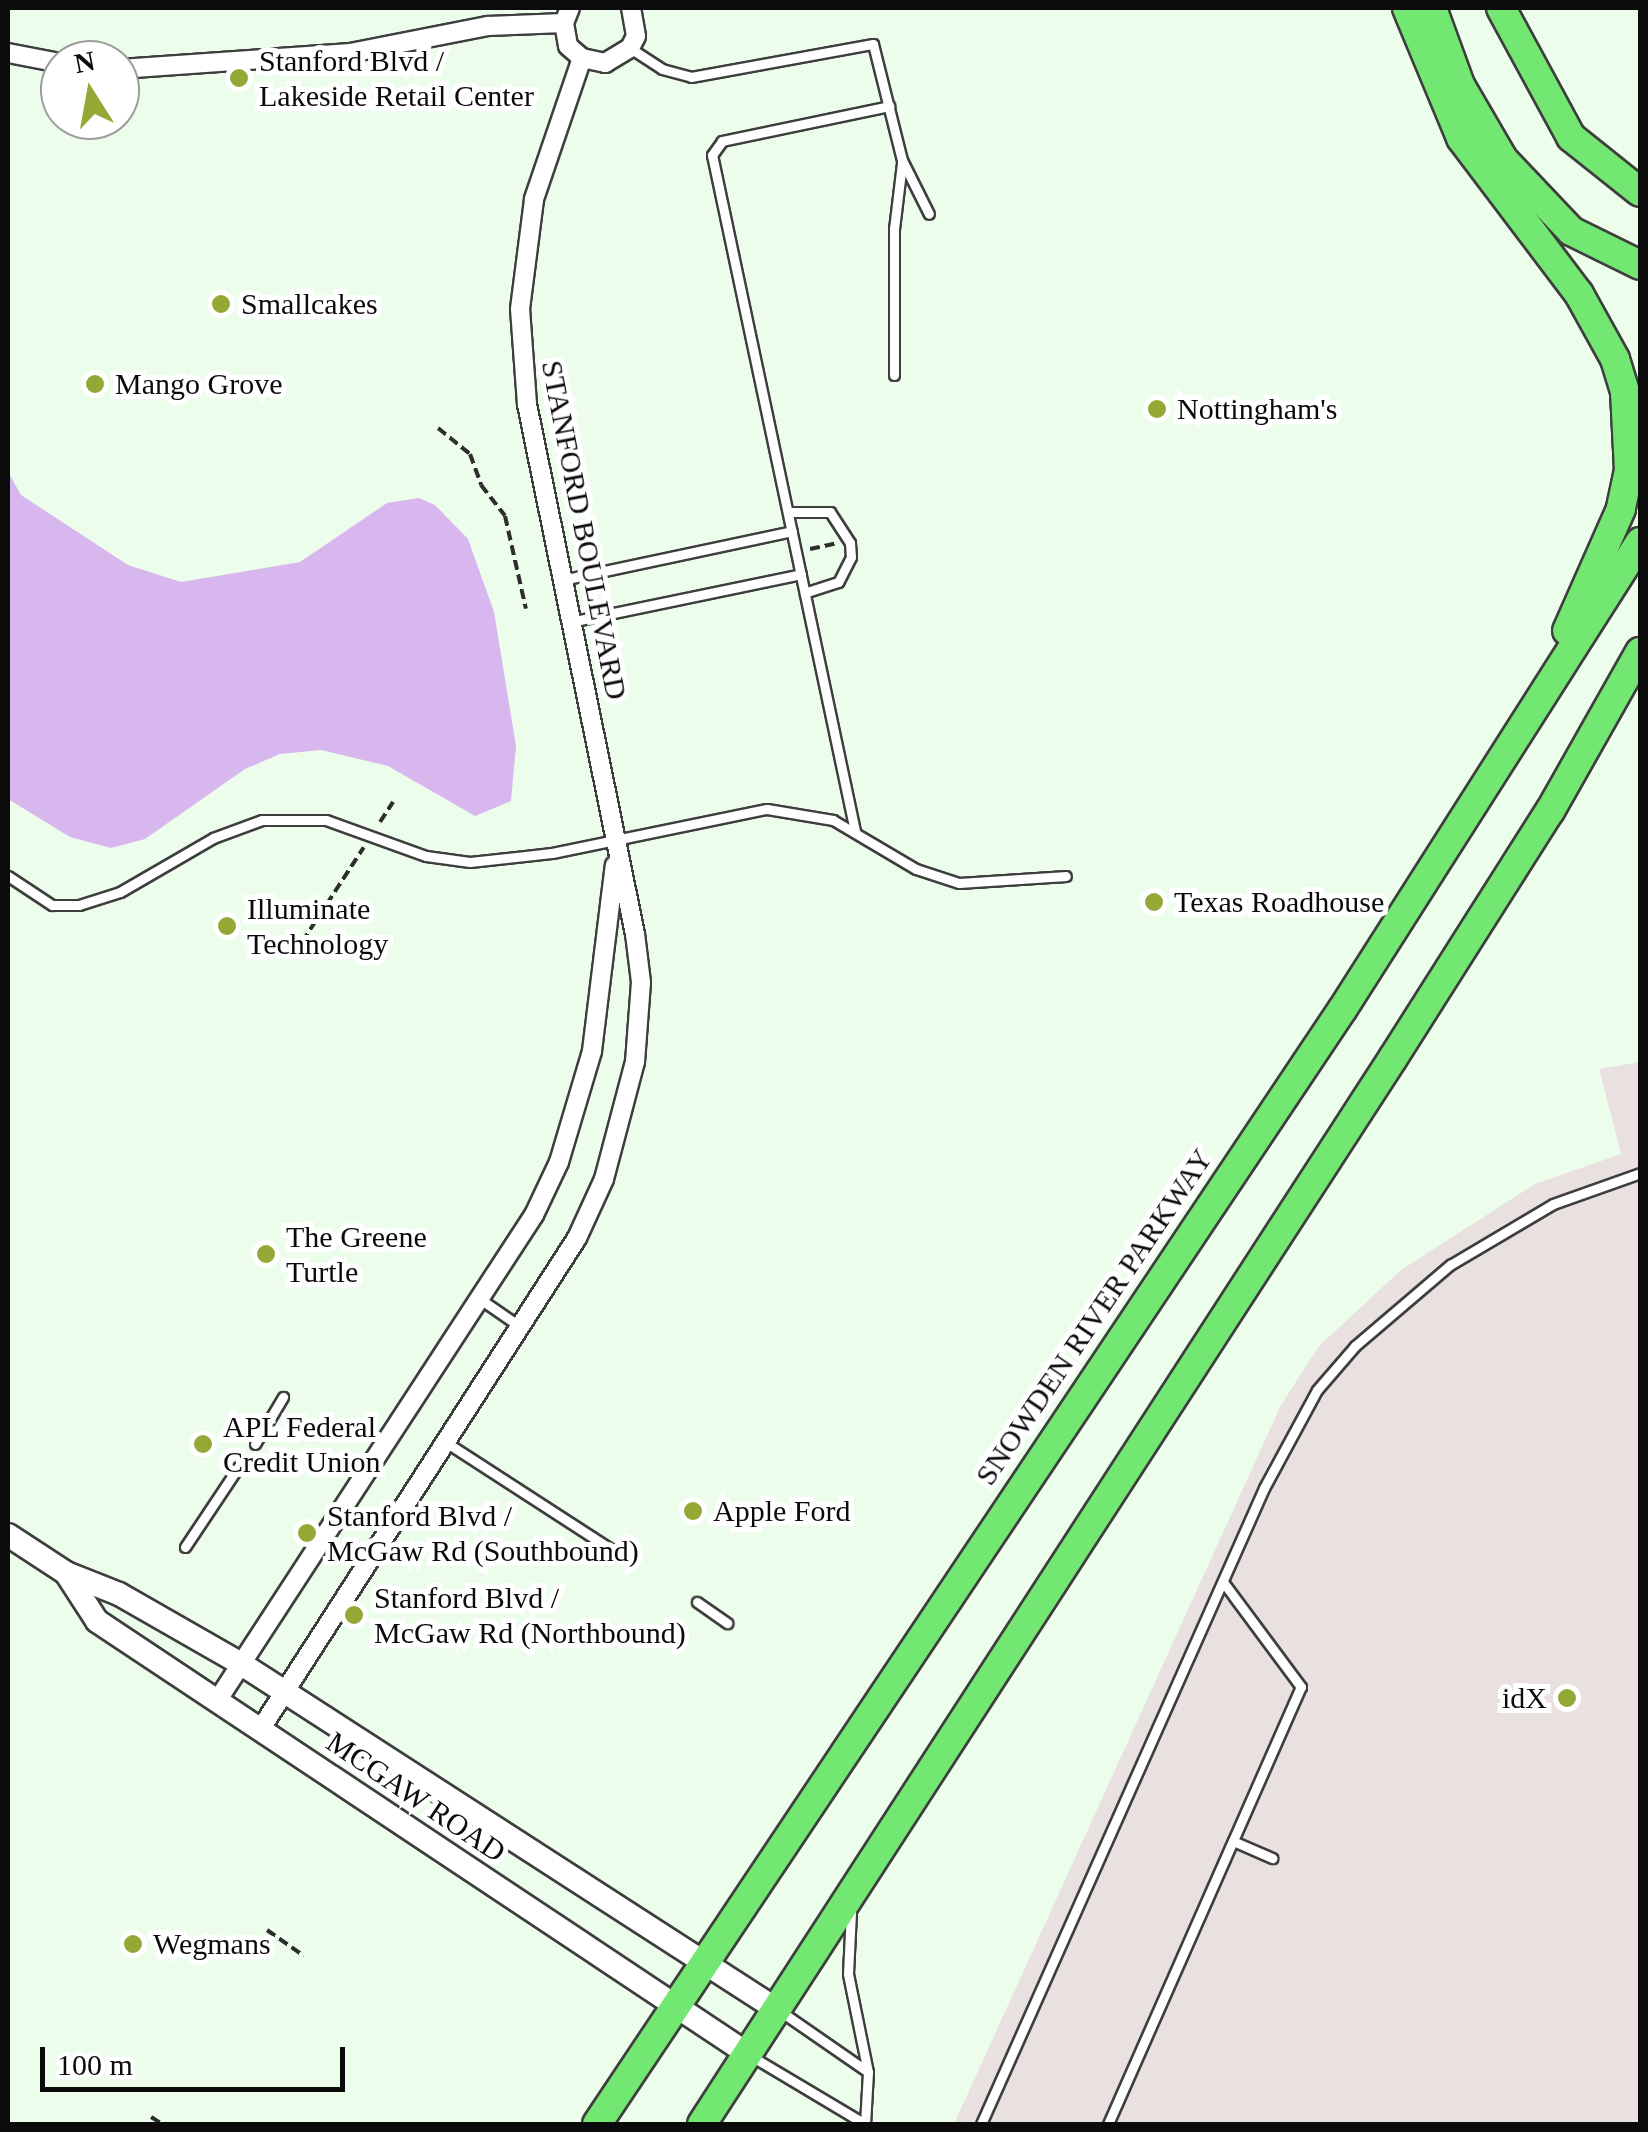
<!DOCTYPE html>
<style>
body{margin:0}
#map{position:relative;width:1648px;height:2132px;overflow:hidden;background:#ecfdec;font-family:Georgia,serif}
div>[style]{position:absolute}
.industrial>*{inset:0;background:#e9e1e0}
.water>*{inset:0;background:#d8b7ee}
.path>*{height:4px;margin-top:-2px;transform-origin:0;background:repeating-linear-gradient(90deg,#2d2d2d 0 10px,transparent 0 15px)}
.roads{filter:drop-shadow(2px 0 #3e3e3e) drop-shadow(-2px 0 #3e3e3e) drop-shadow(0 2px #3e3e3e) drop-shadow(0 -2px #3e3e3e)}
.service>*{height:9px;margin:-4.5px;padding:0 4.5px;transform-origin:4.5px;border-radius:4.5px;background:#fff}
.minor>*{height:18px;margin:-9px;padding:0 9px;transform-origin:9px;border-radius:9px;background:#fff}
.tertiary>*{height:22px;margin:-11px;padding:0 11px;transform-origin:11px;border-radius:11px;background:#fff}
.primary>*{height:28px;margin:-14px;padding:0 14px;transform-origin:14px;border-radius:14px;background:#72e771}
.dots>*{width:28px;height:28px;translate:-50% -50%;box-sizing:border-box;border:5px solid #fff;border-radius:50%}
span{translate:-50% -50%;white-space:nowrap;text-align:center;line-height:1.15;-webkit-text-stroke:10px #fff;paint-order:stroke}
.poi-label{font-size:30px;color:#0b0b0b}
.left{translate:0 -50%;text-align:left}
.right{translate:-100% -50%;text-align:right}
.street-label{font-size:30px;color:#0b0b0b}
.frame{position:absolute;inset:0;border:10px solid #0b0b0b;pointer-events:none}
.north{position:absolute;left:40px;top:40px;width:100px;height:100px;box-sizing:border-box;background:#fff;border:2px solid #9d9d9d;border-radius:50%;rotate:349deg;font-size:28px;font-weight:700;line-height:40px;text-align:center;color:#0b0b0b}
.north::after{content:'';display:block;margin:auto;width:35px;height:45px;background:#94a935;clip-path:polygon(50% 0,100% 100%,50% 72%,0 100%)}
.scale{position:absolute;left:40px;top:2047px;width:305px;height:45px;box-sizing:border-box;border:5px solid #0b0b0b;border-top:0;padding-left:12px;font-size:30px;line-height:35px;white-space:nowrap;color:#0b0b0b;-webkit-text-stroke:8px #fff;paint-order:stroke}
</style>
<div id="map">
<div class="industrial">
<div style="clip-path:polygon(1640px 1062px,1640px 2124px,954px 2124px,1281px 1405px,1319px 1346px,1401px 1270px,1535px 1184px,1621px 1154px,1599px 1069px)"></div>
</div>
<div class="water">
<div style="clip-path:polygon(8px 472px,21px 495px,128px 565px,181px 582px,300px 562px,387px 503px,419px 498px,435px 505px,468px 539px,494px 612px,516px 746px,511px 801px,475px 816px,388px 766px,321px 750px,280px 754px,245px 769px,145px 839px,111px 848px,70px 837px,8px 799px)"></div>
</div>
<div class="path">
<div style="left:438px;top:428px;width:41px;rotate:39.1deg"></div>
<div style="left:470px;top:454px;width:33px;rotate:70deg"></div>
<div style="left:481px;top:485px;width:39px;rotate:52deg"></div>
<div style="left:505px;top:516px;width:95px;rotate:77.3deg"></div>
<div style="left:810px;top:549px;width:25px;rotate:-12deg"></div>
<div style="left:380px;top:822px;width:24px;rotate:-57deg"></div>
<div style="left:302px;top:942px;width:113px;rotate:-56.9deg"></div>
<div style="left:267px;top:1930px;width:45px;rotate:35.1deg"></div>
<div style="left:151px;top:2117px;width:13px;rotate:32deg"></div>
</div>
<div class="roads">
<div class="service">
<div style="left:630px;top:48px;width:38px;rotate:33deg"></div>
<div style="left:662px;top:69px;width:30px;rotate:15deg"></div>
<div style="left:691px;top:77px;width:185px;rotate:-10.3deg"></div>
<div style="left:873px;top:44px;width:120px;rotate:76deg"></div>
<div style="left:902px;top:160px;width:60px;rotate:63.4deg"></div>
<div style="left:894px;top:375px;width:146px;rotate:-90deg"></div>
<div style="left:894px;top:229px;width:66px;rotate:-83.1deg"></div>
<div style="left:788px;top:512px;width:42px"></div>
<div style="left:830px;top:512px;width:37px;rotate:57deg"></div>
<div style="left:850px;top:543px;width:14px;rotate:86deg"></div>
<div style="left:851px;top:557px;width:28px;rotate:117deg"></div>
<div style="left:838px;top:582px;width:35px;rotate:162deg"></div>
<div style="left:562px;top:580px;width:235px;rotate:-12deg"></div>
<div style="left:570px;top:622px;width:236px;rotate:-11.7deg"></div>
<div style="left:855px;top:831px;width:691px;rotate:-101.94deg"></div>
<div style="left:712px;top:155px;width:17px;rotate:-54deg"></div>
<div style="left:722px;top:141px;width:171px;rotate:-11.8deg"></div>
<div style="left:8px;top:876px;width:53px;rotate:33.4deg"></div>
<div style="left:52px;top:905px;width:27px"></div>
<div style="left:79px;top:905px;width:43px;rotate:-17.6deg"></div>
<div style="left:120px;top:892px;width:108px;rotate:-30.1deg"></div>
<div style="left:213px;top:838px;width:52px;rotate:-20.2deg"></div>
<div style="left:262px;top:820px;width:64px"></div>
<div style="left:326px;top:820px;width:106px;rotate:19.8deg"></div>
<div style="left:426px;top:856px;width:44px;rotate:7.8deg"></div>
<div style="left:470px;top:862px;width:82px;rotate:-6.3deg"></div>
<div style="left:552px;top:853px;width:219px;rotate:-11.6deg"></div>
<div style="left:767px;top:809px;width:67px;rotate:9.5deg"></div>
<div style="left:833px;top:820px;width:96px;rotate:30.6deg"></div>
<div style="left:916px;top:869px;width:45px;rotate:18deg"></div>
<div style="left:959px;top:883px;width:107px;rotate:-3.7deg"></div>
<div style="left:483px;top:1301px;width:47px;rotate:34.7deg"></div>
<div style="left:447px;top:1443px;width:208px;rotate:32.9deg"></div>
<div style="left:255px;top:1444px;width:55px;rotate:-59.2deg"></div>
<div style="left:185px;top:1547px;width:97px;rotate:-56.3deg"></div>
<div style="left:697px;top:1602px;width:37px;rotate:35deg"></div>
<div style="left:1233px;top:1841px;width:43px;rotate:23.6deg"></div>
<div style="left:851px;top:1912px;width:62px;rotate:92.8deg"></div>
<div style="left:848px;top:1974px;width:100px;rotate:78.5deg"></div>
<div style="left:868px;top:2072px;width:52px;rotate:93.3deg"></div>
<div style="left:780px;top:2011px;width:107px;rotate:34.7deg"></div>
<div style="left:751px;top:2056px;width:133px;rotate:30.8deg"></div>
<div style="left:981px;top:2124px;width:696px;rotate:-66.01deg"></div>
<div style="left:1264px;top:1488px;width:111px;rotate:-61.6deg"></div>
<div style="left:1317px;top:1390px;width:58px;rotate:-49.2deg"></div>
<div style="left:1355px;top:1346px;width:125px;rotate:-40.5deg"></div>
<div style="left:1450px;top:1265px;width:120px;rotate:-30.6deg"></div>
<div style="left:1553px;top:1204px;width:92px;rotate:-19.6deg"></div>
<div style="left:1108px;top:2124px;width:478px;rotate:-66.2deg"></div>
<div style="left:1301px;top:1687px;width:131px;rotate:-126.6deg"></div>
</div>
<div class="minor">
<div style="left:570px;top:8px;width:16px;rotate:112deg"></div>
<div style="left:564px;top:23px;width:23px;rotate:80deg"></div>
<div style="left:568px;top:46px;width:18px;rotate:41deg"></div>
<div style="left:582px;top:58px;width:24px;rotate:12deg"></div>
<div style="left:605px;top:63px;width:29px;rotate:-31deg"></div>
<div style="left:630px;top:48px;width:13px;rotate:-63deg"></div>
<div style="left:636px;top:36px;width:28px;rotate:-100deg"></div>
<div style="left:8px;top:53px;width:53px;rotate:10.9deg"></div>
<div style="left:120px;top:69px;width:231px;rotate:-4deg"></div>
<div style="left:350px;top:53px;width:141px;rotate:-11.1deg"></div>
<div style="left:488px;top:26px;width:76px;rotate:-2.3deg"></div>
<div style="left:217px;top:1701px;width:580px;rotate:-56.89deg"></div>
<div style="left:534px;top:1215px;width:59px;rotate:-64.7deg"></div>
<div style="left:559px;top:1162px;width:116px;rotate:-73.4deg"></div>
<div style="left:592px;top:1051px;width:187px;rotate:-83deg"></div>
<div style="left:260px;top:1730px;width:585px;rotate:-57.21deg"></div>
<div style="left:577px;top:1238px;width:65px;rotate:-65.4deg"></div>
<div style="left:604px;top:1179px;width:121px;rotate:-75.2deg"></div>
<div style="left:635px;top:1062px;width:80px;rotate:-85.7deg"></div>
<div style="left:641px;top:982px;width:48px;rotate:-97.1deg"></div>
<div style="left:635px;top:934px;width:541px;rotate:-101.52deg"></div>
<div style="left:527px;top:404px;width:95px;rotate:-94.2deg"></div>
<div style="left:520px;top:309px;width:111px;rotate:-82.7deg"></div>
<div style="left:534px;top:199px;width:149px;rotate:-71.2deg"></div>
</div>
<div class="tertiary">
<div style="left:8px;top:1535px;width:69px;rotate:33.2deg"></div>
<div style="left:66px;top:1573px;width:57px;rotate:21.6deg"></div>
<div style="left:119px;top:1594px;width:143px;rotate:29.8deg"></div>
<div style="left:243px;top:1665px;width:634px;rotate:32.84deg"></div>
<div style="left:66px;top:1573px;width:57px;rotate:57.1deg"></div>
<div style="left:97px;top:1621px;width:782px;rotate:33.63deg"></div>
</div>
<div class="primary">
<div style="left:1407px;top:8px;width:141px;rotate:67.4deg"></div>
<div style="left:1461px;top:138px;width:196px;rotate:52.9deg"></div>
<div style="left:1579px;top:294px;width:74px;rotate:61deg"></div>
<div style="left:1615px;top:359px;width:34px;rotate:73deg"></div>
<div style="left:1625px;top:392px;width:78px;rotate:87.1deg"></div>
<div style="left:1629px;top:470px;width:40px;rotate:102deg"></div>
<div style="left:1621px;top:509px;width:133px;rotate:113.9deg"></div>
<div style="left:1432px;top:8px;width:82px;rotate:70deg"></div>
<div style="left:1460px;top:85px;width:86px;rotate:59.8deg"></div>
<div style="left:1503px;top:159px;width:99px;rotate:46.6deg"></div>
<div style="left:1571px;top:231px;width:77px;rotate:26.2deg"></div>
<div style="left:1501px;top:8px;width:147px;rotate:61.5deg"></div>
<div style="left:1571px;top:137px;width:88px;rotate:38.6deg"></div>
<div style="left:597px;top:2124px;width:1340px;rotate:-56.23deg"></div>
<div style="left:1342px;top:1010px;width:555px;rotate:-57.51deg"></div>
<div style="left:702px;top:2124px;width:1270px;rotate:-57.05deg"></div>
<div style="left:1393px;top:1058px;width:293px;rotate:-57.6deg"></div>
<div style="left:1550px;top:811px;width:183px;rotate:-60.5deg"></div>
</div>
</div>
<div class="dots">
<div style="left:239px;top:78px;background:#94a935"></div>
<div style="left:221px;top:304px;background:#94a935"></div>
<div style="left:95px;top:384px;background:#94a935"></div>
<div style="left:1157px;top:409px;background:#94a935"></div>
<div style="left:1154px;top:902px;background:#94a935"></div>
<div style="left:227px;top:926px;background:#94a935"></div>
<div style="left:266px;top:1254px;background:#94a935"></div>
<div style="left:203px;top:1444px;background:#94a935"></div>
<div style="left:693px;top:1511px;background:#94a935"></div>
<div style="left:307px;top:1533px;background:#94a935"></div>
<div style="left:354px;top:1615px;background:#94a935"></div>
<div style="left:1567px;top:1698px;background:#94a935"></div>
<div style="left:133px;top:1944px;background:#94a935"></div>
</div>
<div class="poi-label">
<span class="left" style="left:259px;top:78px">Stanford Blvd /<br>Lakeside Retail Center</span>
<span class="left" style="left:241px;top:304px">Smallcakes</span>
<span class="left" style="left:115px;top:384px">Mango Grove</span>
<span class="left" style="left:1177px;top:409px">Nottingham's</span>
<span class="left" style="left:1174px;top:902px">Texas Roadhouse</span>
<span class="left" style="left:247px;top:926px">Illuminate<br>Technology</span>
<span class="left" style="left:286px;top:1254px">The Greene<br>Turtle</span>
<span class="left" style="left:223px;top:1444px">APL Federal<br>Credit Union</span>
<span class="left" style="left:713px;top:1511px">Apple Ford</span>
<span class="left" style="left:327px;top:1533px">Stanford Blvd /<br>McGaw Rd (Southbound)</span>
<span class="left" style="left:374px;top:1615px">Stanford Blvd /<br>McGaw Rd (Northbound)</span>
<span class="right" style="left:1547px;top:1698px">idX</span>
<span class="left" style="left:153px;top:1944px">Wegmans</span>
</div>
<div class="street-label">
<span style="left:584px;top:530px;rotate:79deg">STANFORD BOULEVARD</span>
<span style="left:1094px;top:1317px;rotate:-56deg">SNOWDEN RIVER PARKWAY</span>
<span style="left:416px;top:1797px;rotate:34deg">MCGAW ROAD</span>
</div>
<div class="frame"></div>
<div class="north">N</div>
<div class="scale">100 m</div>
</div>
